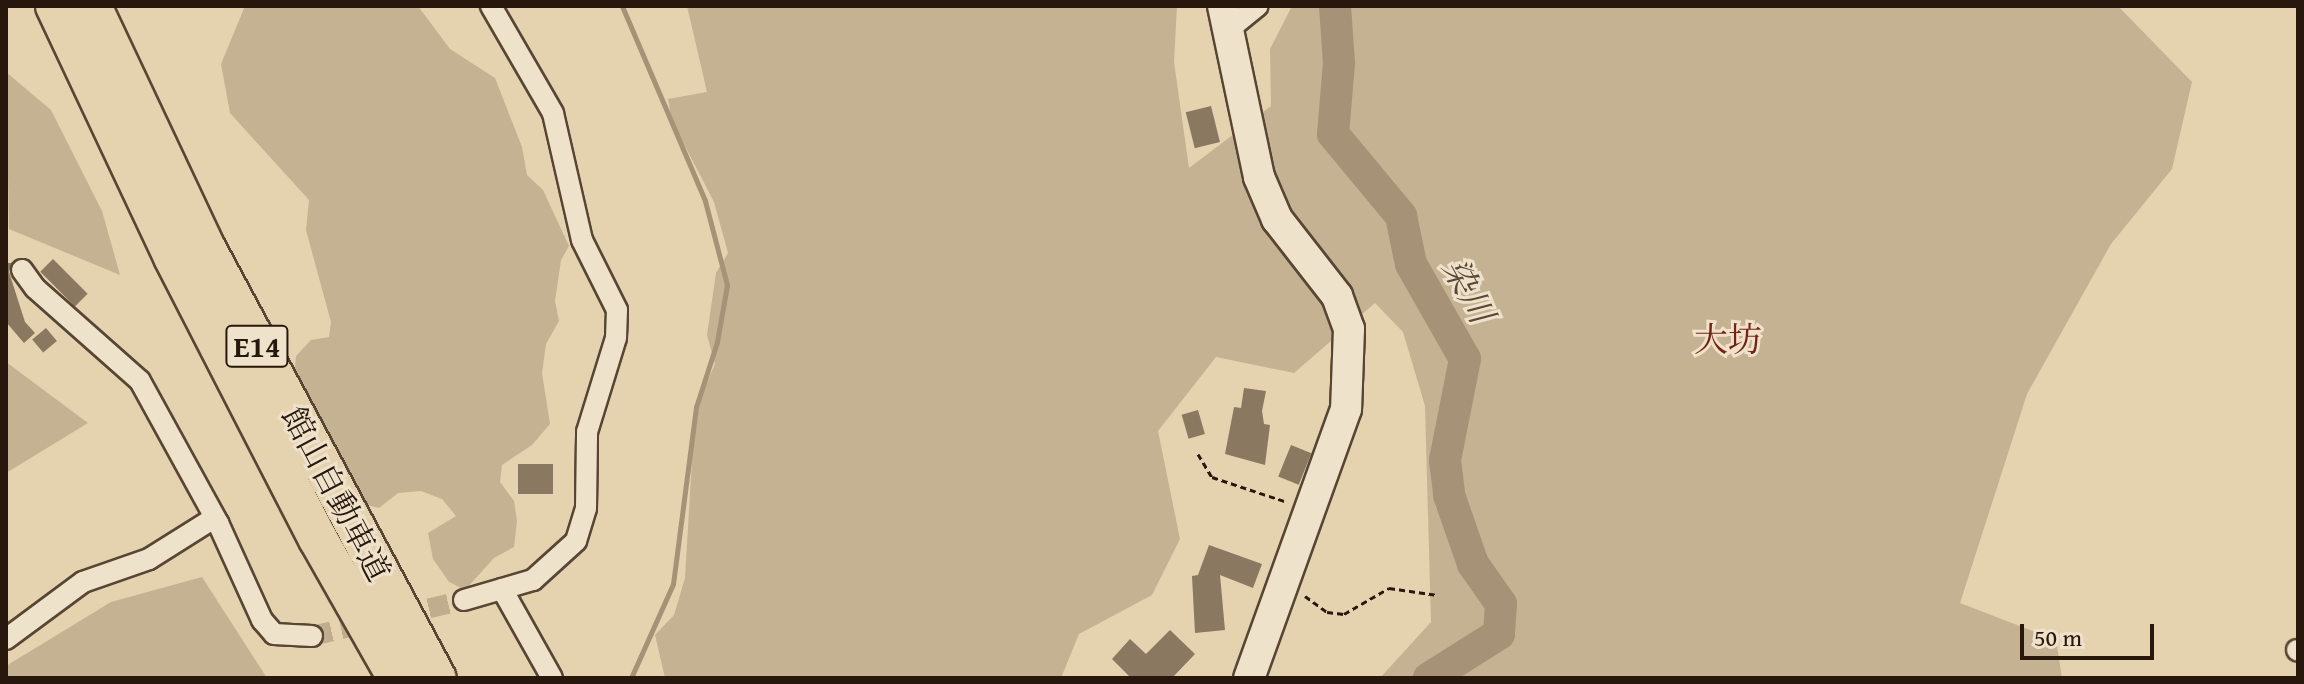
<!DOCTYPE html>
<meta charset="utf-8">
<style>
body{margin:0}
#map{position:relative;width:2304px;height:684px;overflow:hidden;background:#e5d2ae;font-family:"Gentium Book Plus","Noto Serif JP",serif}
div>[style]{position:absolute}
.green>*{inset:0;background:#c5b292}
.stream>*{height:5px;margin:-2.5px;padding:0 2.5px;transform-origin:2.5px;border-radius:2.5px;background:#a59277}
.river>*{height:32px;margin:-16px;padding:0 16px;transform-origin:16px;border-radius:16px;background:#a59277}
.building>*{inset:0;background:#8a7860;transform-origin:0 0}
.street-tunnel>*{height:20px;margin-top:-10px;transform-origin:0;background:repeating-linear-gradient(90deg,#bfad8e 0 20px,transparent 0 30px)}
.path>*{height:3px;margin-top:-1.5px;transform-origin:0;background:repeating-linear-gradient(90deg,#28170c 0 6px,transparent 0 10px)}
.roads{filter:drop-shadow(2px 0 #574634) drop-shadow(-2px 0 #574634) drop-shadow(0 2px #574634) drop-shadow(0 -2px #574634)}
.street>*{height:20px;margin:-10px;padding:0 10px;transform-origin:10px;border-radius:10px;background:#eee2ca}
.secondary>*{height:30px;margin:-15px;padding:0 15px;transform-origin:15px;border-radius:15px;background:#eee2ca}
.highway>*{height:38px;margin:-19px;padding:0 19px;transform-origin:19px;border-radius:19px;background:#e5d2ae}
span{translate:-50% -50%;white-space:nowrap;text-align:center;line-height:1.15;-webkit-text-stroke:6px #eee2ca;paint-order:stroke}
.shield-label span{padding:2px 6px;background:#eee2ca;border:2px solid;border-radius:6px;-webkit-text-stroke-width:0}
.shield-label{font-size:30px;color:#28170c;font-weight:700}
.street-label{font-size:32px;color:#28170c}
.water-label{font-size:34px;color:#5a4837;font-style:italic}
.neighbourhood-label{font-size:34px;color:#7a1f14}
.frame{position:absolute;inset:0;border:8px solid #28170c;pointer-events:none}
.scale{position:absolute;left:2020px;top:624px;width:134px;height:36px;box-sizing:border-box;border:4px solid #28170c;border-top:0;padding-left:10px;font-size:24px;line-height:28px;white-space:nowrap;color:#28170c;-webkit-text-stroke:6px #eee2ca;paint-order:stroke}
</style>
<div id="map">
<div class="green">
<div style="clip-path:polygon(245px 6px,418px 6px,450px 49px,495px 78px,522px 147px,527px 175px,543px 190px,569px 246px,561px 260px,555px 301px,559px 321px,546px 344px,542px 373px,550px 424px,532px 445px,502px 465px,500px 482px,514px 501px,517px 521px,514px 547px,494px 558px,465px 590px,449px 582px,433px 559px,428px 533px,456px 516px,442px 499px,421px 491px,398px 493px,379px 508px,363px 504px,294px 379px,296px 356px,311px 340px,329px 337px,331px 322px,306px 230px,309px 200px,230px 113px,221px 64px)"></div>
<div style="clip-path:polygon(687px 6px,1177px 6px,1174px 62px,1189px 168px,1271px 106px,1270px 49px,1292px 6px,2118px 6px,2192px 82px,2172px 169px,2111px 244px,2027px 394px,1960px 603px,2056px 640px,2062px 678px,1380px 678px,1431px 622px,1425px 406px,1403px 332px,1375px 303px,1294px 373px,1216px 357px,1158px 431px,1180px 539px,1152px 595px,1079px 634px,1061px 678px,665px 678px,655px 635px,674px 615px,685px 578px,693px 443px,701px 396px,715px 364px,707px 335px,716px 273px,728px 253px,714px 202px,672px 121px,668px 99px,707px 92px)"></div>
<div style="clip-path:polygon(6px 72px,51px 110px,102px 211px,120px 275px,9px 229px)"></div>
<div style="clip-path:polygon(6px 362px,88px 423px,6px 473px)"></div>
<div style="clip-path:polygon(202px 577px,267px 678px,6px 678px,6px 666px,111px 602px)"></div>
</div>
<div class="stream">
<div style="left:622px;top:6px;width:212px;rotate:66.9deg"></div>
<div style="left:705px;top:201px;width:87px;rotate:75.3deg"></div>
<div style="left:727px;top:285px;width:58px;rotate:100deg"></div>
<div style="left:717px;top:342px;width:68px;rotate:107.9deg"></div>
<div style="left:696px;top:407px;width:178px;rotate:97.4deg"></div>
<div style="left:673px;top:584px;width:103px;rotate:114.1deg"></div>
</div>
<div class="river">
<div style="left:1335px;top:6px;width:57px;rotate:86deg"></div>
<div style="left:1339px;top:63px;width:71px;rotate:94.8deg"></div>
<div style="left:1333px;top:134px;width:107px;rotate:50.3deg"></div>
<div style="left:1401px;top:216px;width:49px;rotate:78.2deg"></div>
<div style="left:1411px;top:264px;width:109px;rotate:60.4deg"></div>
<div style="left:1465px;top:359px;width:103px;rotate:101.2deg"></div>
<div style="left:1445px;top:460px;width:35px;rotate:83deg"></div>
<div style="left:1449px;top:495px;width:73px;rotate:70.8deg"></div>
<div style="left:1473px;top:564px;width:49px;rotate:55deg"></div>
<div style="left:1501px;top:604px;width:30px;rotate:94deg"></div>
<div style="left:1499px;top:634px;width:83px;rotate:147.8deg"></div>
</div>
<div class="building">
<div style="left:1211px;top:106px;width:37px;height:26px;rotate:76deg"></div>
<div style="left:53px;top:259px;width:49px;height:18px;rotate:45deg"></div>
<div style="clip-path:polygon(6px 263px,12px 263px,9px 272px,25px 322px,35px 333px,24px 343px,6px 322px)"></div>
<div style="left:46px;top:328px;width:17px;height:18px;rotate:50deg"></div>
<div style="clip-path:polygon(1244px 388px,1266px 391px,1262px 411px,1264px 424px,1270px 425px,1265px 465px,1225px 454px,1234px 407px,1241px 408px)"></div>
<div style="left:1198px;top:410px;width:25px;height:17px;rotate:74deg"></div>
<div style="left:1291px;top:445px;width:22px;height:34px;rotate:22deg"></div>
<div style="left:518px;top:464px;width:35px;height:30px"></div>
<div style="clip-path:polygon(1209px 545px,1262px 564px,1253px 588px,1220px 575px,1225px 630px,1195px 633px,1192px 576px,1198px 575px)"></div>
<div style="clip-path:polygon(1170px 630px,1195px 654px,1172px 678px,1131px 678px,1112px 659px,1130px 639px,1146px 654px)"></div>
</div>
<div class="street-tunnel">
<div style="left:312px;top:636px;width:156px;rotate:-13.3deg"></div>
</div>
<div class="path">
<div style="left:1198px;top:454px;width:27px;rotate:59deg"></div>
<div style="left:1212px;top:477px;width:79px;rotate:18.4deg"></div>
<div style="left:1305px;top:596px;width:27px;rotate:36deg"></div>
<div style="left:1327px;top:612px;width:17px;rotate:7deg"></div>
<div style="left:1344px;top:614px;width:52px;rotate:-30deg"></div>
<div style="left:1389px;top:588px;width:49px;rotate:8.1deg"></div>
</div>
<div class="roads">
<div class="street">
<div style="left:1228px;top:30px;width:38px;rotate:-39deg"></div>
<div style="left:22px;top:270px;width:22px;rotate:54deg"></div>
<div style="left:35px;top:288px;width:140px;rotate:41.5deg"></div>
<div style="left:140px;top:381px;width:162px;rotate:61.2deg"></div>
<div style="left:502px;top:589px;width:102px;rotate:60.7deg"></div>
<div style="left:464px;top:600px;width:72px;rotate:-16.2deg"></div>
<div style="left:533px;top:580px;width:58px;rotate:-42.2deg"></div>
<div style="left:576px;top:541px;width:34px;rotate:-73deg"></div>
<div style="left:586px;top:508px;width:76px;rotate:-89.2deg"></div>
<div style="left:587px;top:432px;width:98px;rotate:-72.9deg"></div>
<div style="left:616px;top:338px;width:28px;rotate:-88deg"></div>
<div style="left:617px;top:310px;width:78px;rotate:-116.6deg"></div>
<div style="left:582px;top:240px;width:130px;rotate:-102.9deg"></div>
<div style="left:553px;top:113px;width:124px;rotate:-120.1deg"></div>
<div style="left:6px;top:639px;width:96px;rotate:-36.5deg"></div>
<div style="left:83px;top:582px;width:70px;rotate:-19.2deg"></div>
<div style="left:149px;top:559px;width:73px;rotate:-32.2deg"></div>
<div style="left:211px;top:520px;width:8px;rotate:23deg"></div>
<div style="left:218px;top:523px;width:107px;rotate:65.6deg"></div>
<div style="left:262px;top:620px;width:18px;rotate:49deg"></div>
<div style="left:274px;top:634px;width:38px;rotate:3deg"></div>
<div style="left:2297px;top:650px;width:1px;rotate:45deg"></div>
</div>
<div class="secondary">
<div style="left:1223px;top:6px;width:175px;rotate:78.1deg"></div>
<div style="left:1259px;top:177px;width:46px;rotate:66.8deg"></div>
<div style="left:1277px;top:219px;width:98px;rotate:52.1deg"></div>
<div style="left:1337px;top:296px;width:35px;rotate:70deg"></div>
<div style="left:1349px;top:329px;width:80px;rotate:92.1deg"></div>
<div style="left:1346px;top:409px;width:286px;rotate:109.8deg"></div>
</div>
<div class="highway">
<div style="left:55px;top:6px;width:277px;rotate:64.8deg"></div>
<div style="left:173px;top:257px;width:317px;rotate:62.8deg"></div>
<div style="left:318px;top:539px;width:160px;rotate:60.4deg"></div>
<div style="left:92px;top:6px;width:268px;rotate:64.8deg"></div>
<div style="left:206px;top:248px;width:488px;rotate:61.8deg"></div>
</div>
</div>
<div class="shield-label">
<span style="left:257px;top:346px">E14</span>
</div>
<div class="street-label">
<span style="left:336px;top:494px;rotate:62deg">館山自動車道</span>
</div>
<div class="water-label">
<span style="left:1469px;top:290px;rotate:61deg">染川</span>
</div>
<div class="neighbourhood-label">
<span style="left:1728px;top:339px">大坊</span>
</div>
<div class="frame"></div>
<div class="scale">50 m</div>
</div>
